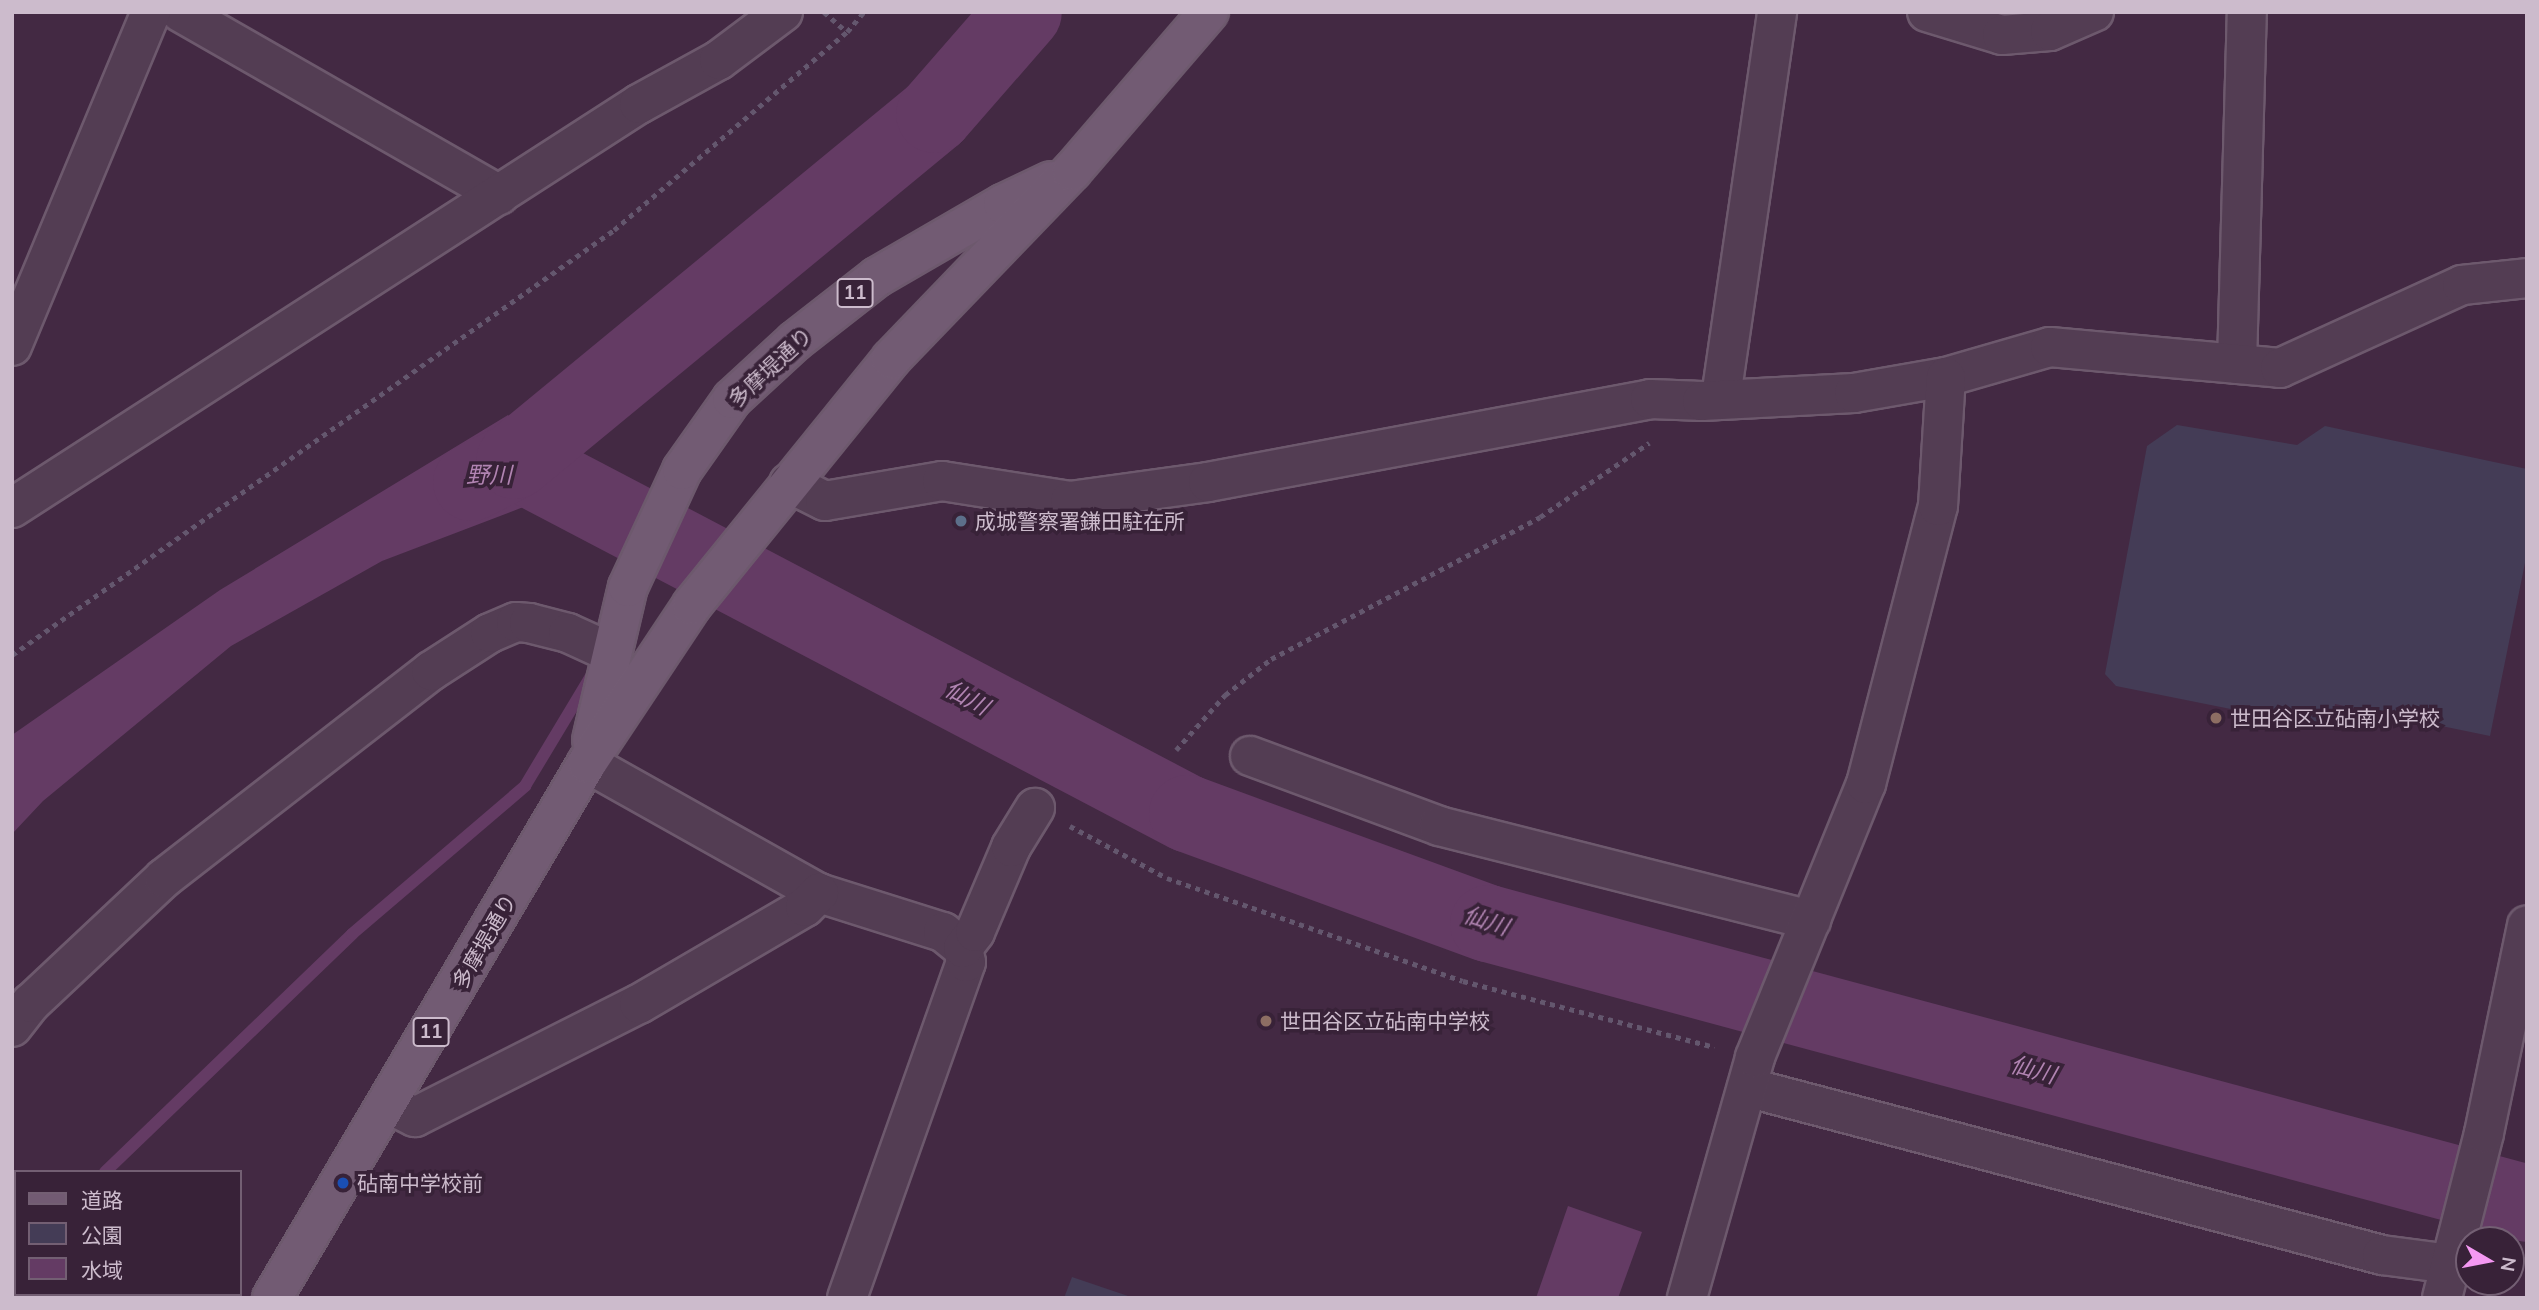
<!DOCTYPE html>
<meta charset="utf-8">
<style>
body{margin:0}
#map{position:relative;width:2539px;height:1310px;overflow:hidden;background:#432943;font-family:Mulish,"Noto Sans JP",sans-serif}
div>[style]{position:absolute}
.green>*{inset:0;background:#443c56}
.water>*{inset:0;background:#643b64}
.stream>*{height:12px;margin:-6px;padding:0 6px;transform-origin:6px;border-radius:6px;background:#643b64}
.river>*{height:77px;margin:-38.5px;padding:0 38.5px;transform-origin:38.5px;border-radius:38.5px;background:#643b64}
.path>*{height:4.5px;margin-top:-2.25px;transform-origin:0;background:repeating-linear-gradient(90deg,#64576e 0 5px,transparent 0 10px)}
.roads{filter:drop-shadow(2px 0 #6d596d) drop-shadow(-2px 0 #6d596d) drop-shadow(0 2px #6d596d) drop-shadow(0 -2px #6d596d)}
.minor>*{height:38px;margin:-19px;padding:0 19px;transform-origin:19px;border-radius:19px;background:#533d53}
.major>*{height:38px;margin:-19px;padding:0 19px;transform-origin:19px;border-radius:19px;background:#725b73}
.dots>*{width:19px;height:19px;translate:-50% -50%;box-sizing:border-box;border:4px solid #382238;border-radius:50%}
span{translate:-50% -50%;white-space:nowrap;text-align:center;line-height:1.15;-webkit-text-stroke:7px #382238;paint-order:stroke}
.shield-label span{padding:2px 5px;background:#382238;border:2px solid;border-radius:5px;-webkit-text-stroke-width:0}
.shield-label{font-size:19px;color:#cbc;font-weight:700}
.street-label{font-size:21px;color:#cbc}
.poi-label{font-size:21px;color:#cbc}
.left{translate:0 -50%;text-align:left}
.water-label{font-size:23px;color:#b184b2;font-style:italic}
.frame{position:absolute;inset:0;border:14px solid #cbc;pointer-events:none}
.legend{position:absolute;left:14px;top:1170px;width:228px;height:126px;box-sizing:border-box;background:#382238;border:2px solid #735f73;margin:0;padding:9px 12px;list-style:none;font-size:21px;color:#cbc}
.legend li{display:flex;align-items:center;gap:14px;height:35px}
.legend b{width:35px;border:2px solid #735f73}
.north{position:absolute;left:2455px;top:1226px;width:70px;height:70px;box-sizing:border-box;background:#382238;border:2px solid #735f73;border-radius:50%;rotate:100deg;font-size:19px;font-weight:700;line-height:28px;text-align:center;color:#cbc}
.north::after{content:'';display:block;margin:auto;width:24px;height:32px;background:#f498f2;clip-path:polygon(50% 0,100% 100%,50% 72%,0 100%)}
</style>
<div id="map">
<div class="green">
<div style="clip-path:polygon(2177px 425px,2297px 445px,2325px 426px,2527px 469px,2527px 553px,2490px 736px,2335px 704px,2330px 729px,2116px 686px,2105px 674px,2147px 446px)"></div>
<div style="clip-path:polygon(1072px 1277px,1134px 1298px,1064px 1298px)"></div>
</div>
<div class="water">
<div style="clip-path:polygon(508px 415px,547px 498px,382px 561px,231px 646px,43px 801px,12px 834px,12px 735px,220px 590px)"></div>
<div style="clip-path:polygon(1568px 1206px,1642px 1232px,1618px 1298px,1536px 1298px)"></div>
</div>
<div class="stream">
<div style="left:105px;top:1172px;width:343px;rotate:-43.9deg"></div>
<div style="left:352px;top:934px;width:228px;rotate:-40.5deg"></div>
<div style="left:525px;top:786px;width:134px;rotate:-59deg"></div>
<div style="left:12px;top:1269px;width:6px;rotate:-45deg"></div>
</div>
<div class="river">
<div style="left:514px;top:460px;width:760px;rotate:27.68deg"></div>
<div style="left:1187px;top:813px;width:320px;rotate:20.1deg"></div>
<div style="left:1488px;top:923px;width:1076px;rotate:15.08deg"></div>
<div style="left:471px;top:482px;width:48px;rotate:-27.1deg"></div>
<div style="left:514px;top:460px;width:544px;rotate:-39.48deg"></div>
<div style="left:934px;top:114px;width:135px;rotate:-48.9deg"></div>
</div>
<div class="path">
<div style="left:824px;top:12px;width:30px;rotate:41deg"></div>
<div style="left:12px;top:655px;width:737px;rotate:-35.22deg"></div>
<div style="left:614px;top:230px;width:306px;rotate:-40.4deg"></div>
<div style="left:847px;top:32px;width:26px;rotate:-50deg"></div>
<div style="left:1176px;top:750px;width:74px;rotate:-48.3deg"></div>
<div style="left:1225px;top:695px;width:58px;rotate:-38deg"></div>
<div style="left:1271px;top:659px;width:304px;rotate:-27.8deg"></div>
<div style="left:1540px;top:517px;width:132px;rotate:-34.2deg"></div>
<div style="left:1070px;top:826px;width:110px;rotate:28.2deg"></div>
<div style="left:1167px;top:878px;width:313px;rotate:19.2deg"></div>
<div style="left:1463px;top:981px;width:260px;rotate:14.7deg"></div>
<div style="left:2511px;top:1256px;width:16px;rotate:14deg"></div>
</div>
<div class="roads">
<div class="minor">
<div style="left:180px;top:12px;width:368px;rotate:29.8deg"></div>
<div style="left:1927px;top:12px;width:78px;rotate:17deg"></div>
<div style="left:2002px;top:35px;width:48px;rotate:-4.8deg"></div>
<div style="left:2050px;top:31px;width:48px;rotate:-23.4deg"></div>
<div style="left:12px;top:346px;width:362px;rotate:-67.4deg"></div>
<div style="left:2237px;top:364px;width:352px;rotate:-88.4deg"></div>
<div style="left:1721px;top:397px;width:389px;rotate:-81.7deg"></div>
<div style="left:789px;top:483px;width:40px;rotate:26.6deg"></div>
<div style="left:825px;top:501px;width:119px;rotate:-9.7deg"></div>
<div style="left:942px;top:481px;width:130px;rotate:8.9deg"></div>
<div style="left:1070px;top:501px;width:139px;rotate:-7.8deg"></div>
<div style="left:1208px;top:482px;width:450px;rotate:-10.6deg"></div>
<div style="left:1650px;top:399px;width:52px;rotate:2.2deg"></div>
<div style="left:1702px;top:401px;width:152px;rotate:-3deg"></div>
<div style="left:1854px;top:393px;width:93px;rotate:-9.9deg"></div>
<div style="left:1946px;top:377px;width:108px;rotate:-16.1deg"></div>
<div style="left:2050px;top:347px;width:231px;rotate:5.2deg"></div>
<div style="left:2280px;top:368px;width:200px;rotate:-24.5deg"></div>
<div style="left:2462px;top:285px;width:65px;rotate:-6.1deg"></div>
<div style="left:12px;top:508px;width:746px;rotate:-32.8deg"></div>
<div style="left:639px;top:104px;width:91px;rotate:-28.8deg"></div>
<div style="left:719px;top:60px;width:80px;rotate:-36.9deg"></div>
<div style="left:1250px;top:756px;width:202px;rotate:20.3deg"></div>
<div style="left:1439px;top:826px;width:384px;rotate:14.2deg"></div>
<div style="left:587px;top:763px;width:266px;rotate:29.3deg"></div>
<div style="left:819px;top:893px;width:130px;rotate:17.5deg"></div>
<div style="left:943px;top:932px;width:26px;rotate:39deg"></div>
<div style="left:12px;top:1027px;width:31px;rotate:-52deg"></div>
<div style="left:31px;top:1003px;width:183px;rotate:-43.2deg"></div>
<div style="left:164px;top:878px;width:338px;rotate:-37.8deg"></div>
<div style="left:431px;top:671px;width:70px;rotate:-32.8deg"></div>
<div style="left:490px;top:633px;width:28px;rotate:-23deg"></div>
<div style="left:516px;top:622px;width:13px;rotate:4deg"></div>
<div style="left:529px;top:623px;width:40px;rotate:14.4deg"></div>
<div style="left:568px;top:633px;width:48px;rotate:24.4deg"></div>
<div style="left:1750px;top:1088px;width:654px;rotate:14.8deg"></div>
<div style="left:2382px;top:1255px;width:69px;rotate:7.5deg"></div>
<div style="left:389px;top:1104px;width:29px;rotate:27deg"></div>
<div style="left:415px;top:1117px;width:251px;rotate:-26.8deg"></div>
<div style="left:639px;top:1004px;width:192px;rotate:-30.3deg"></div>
<div style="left:805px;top:907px;width:20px;rotate:-45deg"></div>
<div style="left:847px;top:1298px;width:356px;rotate:-70.5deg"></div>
<div style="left:966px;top:962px;width:14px;rotate:-102deg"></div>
<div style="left:963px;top:948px;width:20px;rotate:-53deg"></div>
<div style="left:975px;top:932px;width:92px;rotate:-67deg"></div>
<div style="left:1011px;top:847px;width:46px;rotate:-58.4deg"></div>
<div style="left:1687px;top:1298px;width:250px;rotate:-74.2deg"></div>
<div style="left:1755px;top:1057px;width:295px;rotate:-67.9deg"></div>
<div style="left:1866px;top:784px;width:287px;rotate:-75.5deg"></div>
<div style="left:1938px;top:506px;width:129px;rotate:-86.5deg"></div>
<div style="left:2442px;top:1298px;width:170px;rotate:-75.7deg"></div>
<div style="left:2484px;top:1133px;width:212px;rotate:-78.3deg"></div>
</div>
<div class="major">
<div style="left:592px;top:740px;width:157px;rotate:-76.8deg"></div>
<div style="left:628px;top:587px;width:129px;rotate:-65.2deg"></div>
<div style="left:682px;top:470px;width:87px;rotate:-54.8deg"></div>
<div style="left:732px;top:399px;width:86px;rotate:-42.6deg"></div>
<div style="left:795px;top:341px;width:104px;rotate:-38deg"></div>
<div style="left:877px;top:277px;width:146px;rotate:-30.1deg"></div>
<div style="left:1003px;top:204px;width:53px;rotate:-25.6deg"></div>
<div style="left:272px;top:1298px;width:621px;rotate:-59.51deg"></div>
<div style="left:587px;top:763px;width:190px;rotate:-56.4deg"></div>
<div style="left:692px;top:605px;width:316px;rotate:-51deg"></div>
<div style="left:891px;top:359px;width:261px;rotate:-46.1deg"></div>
<div style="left:1072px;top:171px;width:210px;rotate:-49.3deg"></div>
</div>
</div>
<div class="dots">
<div style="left:961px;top:521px;background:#5c6f8a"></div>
<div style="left:2216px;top:718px;background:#8d6e63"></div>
<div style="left:1266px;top:1021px;background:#8d6e63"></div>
<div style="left:343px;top:1183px;background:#1a4fb4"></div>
</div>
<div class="shield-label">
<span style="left:855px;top:293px">11</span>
<span style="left:431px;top:1032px">11</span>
</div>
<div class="street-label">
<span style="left:770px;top:367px;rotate:-43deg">多摩堤通り</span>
<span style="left:484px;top:941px;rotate:-60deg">多摩堤通り</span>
</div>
<div class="poi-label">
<span class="left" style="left:975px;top:521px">成城警察署鎌田駐在所</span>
<span class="left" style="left:2230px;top:718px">世田谷区立砧南小学校</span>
<span class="left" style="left:1280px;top:1021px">世田谷区立砧南中学校</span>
<span class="left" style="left:357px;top:1183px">砧南中学校前</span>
</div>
<div class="water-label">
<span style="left:489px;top:475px">野川</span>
<span style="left:967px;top:698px;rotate:28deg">仙川</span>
<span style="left:1486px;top:921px;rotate:18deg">仙川</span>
<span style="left:2033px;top:1070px;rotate:15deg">仙川</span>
</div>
<div class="frame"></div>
<ul class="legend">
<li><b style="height:9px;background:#725b73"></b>道路</li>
<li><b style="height:19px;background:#443c56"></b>公園</li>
<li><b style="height:19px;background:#643b64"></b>水域</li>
</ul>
<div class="north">N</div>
</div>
